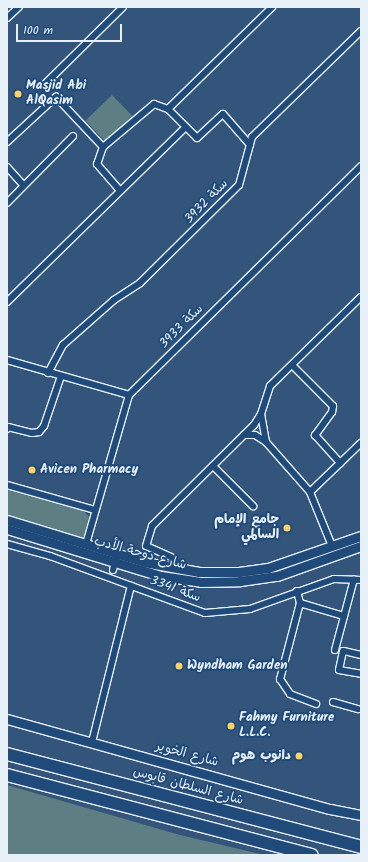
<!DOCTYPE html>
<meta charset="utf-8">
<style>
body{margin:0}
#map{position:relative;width:368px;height:862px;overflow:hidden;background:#33557c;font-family:Kalam,"Playpen Sans Arabic",sans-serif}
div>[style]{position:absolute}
.green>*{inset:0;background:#5d7e82;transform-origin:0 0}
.roads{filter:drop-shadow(1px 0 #e8f1f8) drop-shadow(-1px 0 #e8f1f8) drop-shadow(0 1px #e8f1f8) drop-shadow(0 -1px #e8f1f8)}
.street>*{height:6px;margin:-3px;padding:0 3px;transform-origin:3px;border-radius:3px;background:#1f4a7a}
.secondary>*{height:9px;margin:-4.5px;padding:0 4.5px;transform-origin:4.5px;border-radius:4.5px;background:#1f4a7a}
.highway>*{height:12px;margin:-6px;padding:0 6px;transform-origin:6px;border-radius:6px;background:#1f4a7a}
.dots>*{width:11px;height:11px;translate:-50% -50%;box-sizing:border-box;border:2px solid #1f4a7a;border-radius:50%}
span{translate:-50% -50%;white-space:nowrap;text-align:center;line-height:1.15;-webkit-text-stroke:4px #1f4a7a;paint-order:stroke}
.poi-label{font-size:13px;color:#e8f1f8;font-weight:700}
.left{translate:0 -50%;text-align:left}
.right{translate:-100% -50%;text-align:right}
.street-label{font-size:13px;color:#e8f1f8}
.frame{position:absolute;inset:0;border:8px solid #e8f1f8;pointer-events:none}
.scale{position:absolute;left:16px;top:24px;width:106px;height:18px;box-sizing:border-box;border:2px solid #e8f1f8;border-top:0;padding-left:5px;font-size:12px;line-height:14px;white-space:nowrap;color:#e8f1f8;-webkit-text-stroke:3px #1f4a7a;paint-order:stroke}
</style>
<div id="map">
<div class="green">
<div style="left:112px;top:95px;width:29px;height:37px;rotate:46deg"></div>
<div style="clip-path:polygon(7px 490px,84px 511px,89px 517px,84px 536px,80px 538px,7px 516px)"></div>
<div style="clip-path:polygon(7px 785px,180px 835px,265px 855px,7px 855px)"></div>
</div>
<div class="roads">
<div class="street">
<div style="left:7px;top:18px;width:16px;rotate:-43deg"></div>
<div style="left:46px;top:83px;width:108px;rotate:-44.6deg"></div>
<div style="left:168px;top:109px;width:146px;rotate:-44.4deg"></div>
<div style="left:7px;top:142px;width:67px;rotate:-42.6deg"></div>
<div style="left:56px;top:97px;width:69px;rotate:46.8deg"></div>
<div style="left:103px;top:147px;width:18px;rotate:109deg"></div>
<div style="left:97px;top:164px;width:35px;rotate:49deg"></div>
<div style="left:103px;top:147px;width:67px;rotate:-40.1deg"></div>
<div style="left:154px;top:104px;width:15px;rotate:20deg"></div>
<div style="left:168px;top:109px;width:41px;rotate:45deg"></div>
<div style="left:197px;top:138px;width:35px;rotate:-43deg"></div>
<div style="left:223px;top:114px;width:41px;rotate:48.9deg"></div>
<div style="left:7px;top:167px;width:25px;rotate:48deg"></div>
<div style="left:7px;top:203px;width:94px;rotate:-45.4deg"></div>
<div style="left:7px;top:302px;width:250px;rotate:-44.4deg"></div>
<div style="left:7px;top:360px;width:127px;rotate:16deg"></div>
<div style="left:292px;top:365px;width:58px;rotate:45deg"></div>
<div style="left:333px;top:406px;width:6px;rotate:99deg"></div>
<div style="left:332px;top:412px;width:29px;rotate:126deg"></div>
<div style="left:315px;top:435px;width:38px;rotate:48deg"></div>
<div style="left:48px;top:373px;width:32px;rotate:-62deg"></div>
<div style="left:63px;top:345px;width:68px;rotate:-41.4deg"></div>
<div style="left:114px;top:300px;width:31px;rotate:-33deg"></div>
<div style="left:140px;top:283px;width:139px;rotate:-44.7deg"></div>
<div style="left:239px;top:185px;width:50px;rotate:-74.8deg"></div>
<div style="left:252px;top:137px;width:152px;rotate:-44.2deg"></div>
<div style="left:7px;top:429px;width:2px;rotate:-63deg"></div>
<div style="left:8px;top:427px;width:25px;rotate:14deg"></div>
<div style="left:32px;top:433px;width:7px;rotate:-8deg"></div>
<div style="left:39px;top:432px;width:8px;rotate:-50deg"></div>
<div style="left:44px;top:426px;width:53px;rotate:-71.2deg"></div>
<div style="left:244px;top:435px;width:11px"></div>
<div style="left:255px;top:435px;width:13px;rotate:32deg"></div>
<div style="left:213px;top:466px;width:57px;rotate:45deg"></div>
<div style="left:7px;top:485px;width:91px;rotate:15.9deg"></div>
<div style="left:310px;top:492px;width:71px;rotate:-43.9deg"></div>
<div style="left:7px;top:544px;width:45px;rotate:15.6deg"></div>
<div style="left:50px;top:556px;width:165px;rotate:20.2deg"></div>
<div style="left:205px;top:613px;width:45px;rotate:-5.1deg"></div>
<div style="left:250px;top:609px;width:89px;rotate:-19.7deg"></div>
<div style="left:334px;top:579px;width:27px;rotate:2deg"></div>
<div style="left:86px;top:544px;width:155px;rotate:-73.9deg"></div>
<div style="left:129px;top:395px;width:326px;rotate:-44.6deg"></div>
<div style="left:332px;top:546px;width:58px;rotate:-112.2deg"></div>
<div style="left:310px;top:492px;width:67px;rotate:-131.3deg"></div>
<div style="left:266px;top:442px;width:28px;rotate:-100deg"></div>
<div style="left:261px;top:414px;width:29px;rotate:-72deg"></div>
<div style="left:270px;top:386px;width:127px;rotate:-44.4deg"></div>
<div style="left:171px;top:557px;width:27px;rotate:-156deg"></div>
<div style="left:146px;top:546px;width:21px;rotate:-73deg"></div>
<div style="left:152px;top:526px;width:144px;rotate:-44.7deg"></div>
<div style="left:254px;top:425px;width:13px;rotate:-58deg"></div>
<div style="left:113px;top:570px;width:24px;rotate:-75deg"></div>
<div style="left:297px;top:591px;width:12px;rotate:76deg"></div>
<div style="left:300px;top:603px;width:79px;rotate:104.7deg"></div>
<div style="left:280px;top:679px;width:18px;rotate:56deg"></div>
<div style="left:290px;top:694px;width:28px;rotate:21deg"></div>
<div style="left:300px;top:603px;width:46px;rotate:16.5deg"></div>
<div style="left:335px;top:650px;width:73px;rotate:-75deg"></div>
<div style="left:361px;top:655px;width:18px;rotate:-167deg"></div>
<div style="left:343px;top:651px;width:19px;rotate:102deg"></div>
<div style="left:339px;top:670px;width:22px;rotate:10deg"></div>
<div style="left:333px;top:702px;width:26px;rotate:16deg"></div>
<div style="left:92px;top:742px;width:161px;rotate:-76deg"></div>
</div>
<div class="secondary">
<div style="left:7px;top:520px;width:143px;rotate:17deg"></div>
<div style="left:144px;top:562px;width:56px;rotate:10.3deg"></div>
<div style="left:199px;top:572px;width:40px"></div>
<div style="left:239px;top:572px;width:29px;rotate:-8deg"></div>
<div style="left:268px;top:568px;width:98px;rotate:-19deg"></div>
<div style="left:7px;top:529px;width:161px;rotate:17deg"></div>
<div style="left:161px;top:576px;width:40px;rotate:8.5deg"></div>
<div style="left:201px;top:582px;width:39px;rotate:-1deg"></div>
<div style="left:240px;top:581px;width:37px;rotate:-8deg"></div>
<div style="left:277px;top:576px;width:89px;rotate:-19.7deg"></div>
<div style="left:7px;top:719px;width:335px;rotate:15.6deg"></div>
<div style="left:330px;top:809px;width:32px;rotate:11deg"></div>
</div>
<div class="highway">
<div style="left:7px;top:754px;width:366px;rotate:14.7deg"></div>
<div style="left:7px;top:775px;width:315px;rotate:14.7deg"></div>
</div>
</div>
<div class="dots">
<div style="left:18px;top:94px;background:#ffd166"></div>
<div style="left:32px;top:470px;background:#ffd166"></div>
<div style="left:287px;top:528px;background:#ffd166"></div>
<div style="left:179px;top:666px;background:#ffd166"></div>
<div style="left:231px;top:726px;background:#ffd166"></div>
<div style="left:299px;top:756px;background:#ffd166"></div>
</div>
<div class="poi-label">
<span class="left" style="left:26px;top:94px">Masjid Abi<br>AlQasim</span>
<span class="left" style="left:40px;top:470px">Avicen Pharmacy</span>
<span class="right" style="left:279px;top:528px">جامع الإمام<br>السالمي</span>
<span class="left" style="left:187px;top:666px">Wyndham Garden</span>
<span class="left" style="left:239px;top:726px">Fahmy Furniture<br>L.L.C.</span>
<span class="right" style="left:291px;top:756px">دانوب هوم</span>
</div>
<div class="street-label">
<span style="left:207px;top:202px;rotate:-46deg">سكة 3932</span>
<span style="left:182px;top:327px;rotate:-45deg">سكة 3933</span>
<span style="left:140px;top:554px;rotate:15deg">شارع دوحة الأدب</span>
<span style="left:175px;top:590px;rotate:20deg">سكة 3341</span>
<span style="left:187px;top:755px;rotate:15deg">شارع الخوير</span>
<span style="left:188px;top:787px;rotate:15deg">شارع السلطان قابوس</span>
</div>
<div class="frame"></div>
<div class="scale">100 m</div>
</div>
